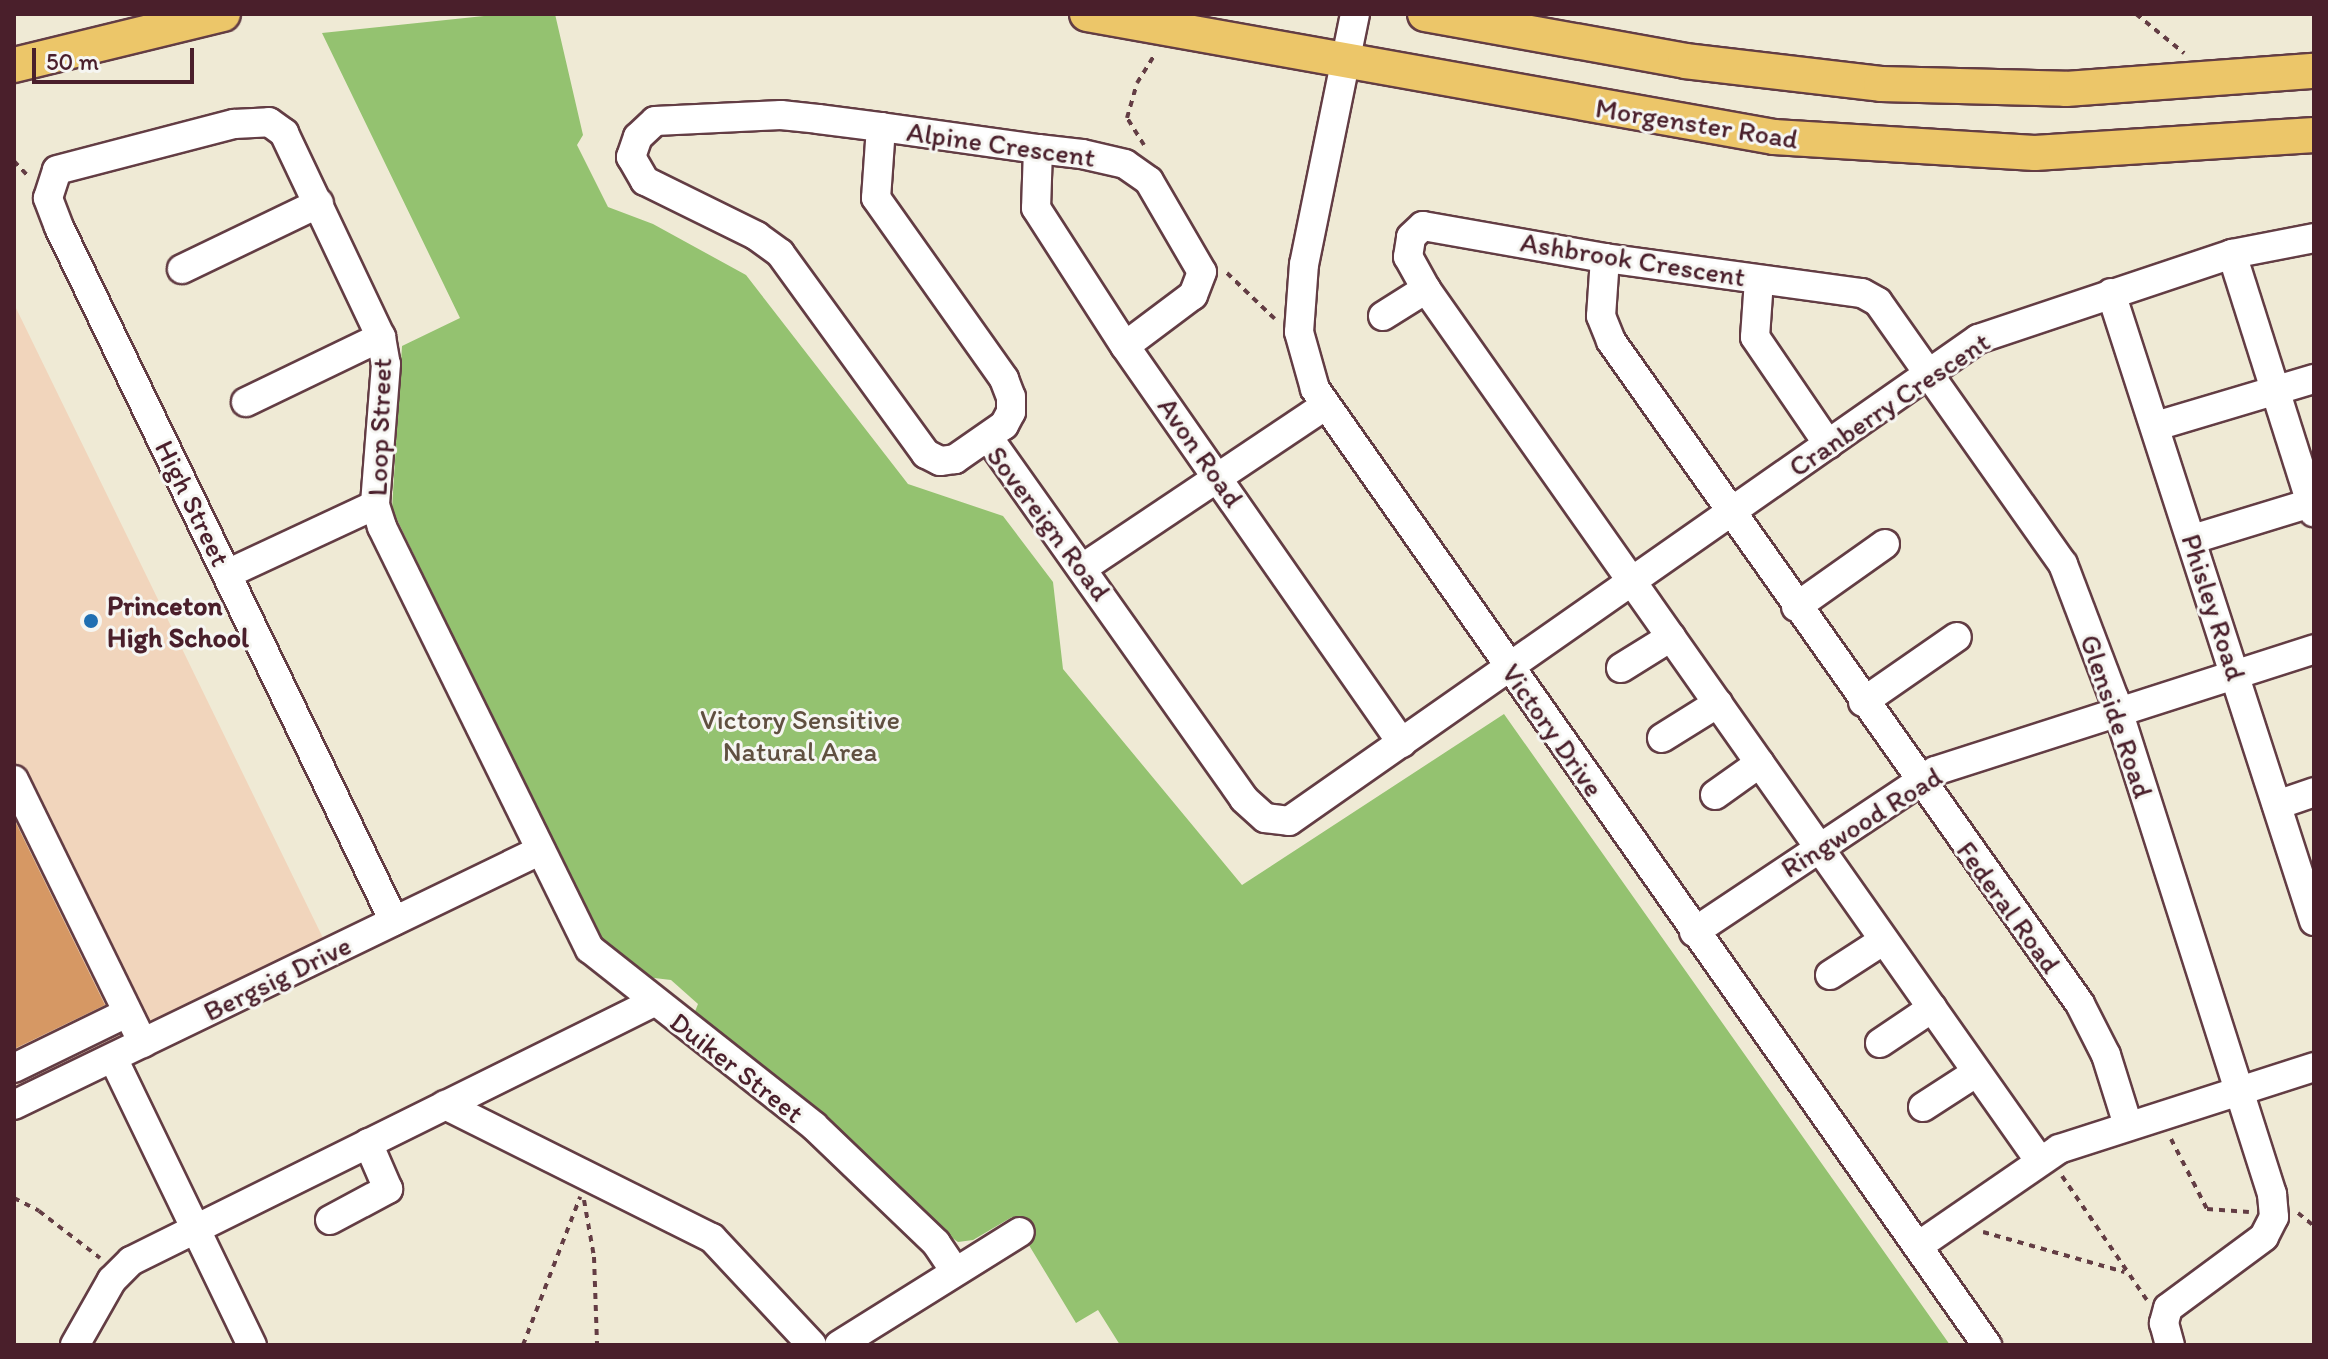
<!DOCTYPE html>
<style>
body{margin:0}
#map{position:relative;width:2328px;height:1359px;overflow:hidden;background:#efead5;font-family:Itim,sans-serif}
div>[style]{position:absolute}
.built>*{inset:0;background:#f1d5bc}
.green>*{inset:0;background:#94c270}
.building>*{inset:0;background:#d69864}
.path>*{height:4px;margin-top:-2px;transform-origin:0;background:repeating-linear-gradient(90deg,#633d44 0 6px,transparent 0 12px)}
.roads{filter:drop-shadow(2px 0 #633d44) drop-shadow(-2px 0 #633d44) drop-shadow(0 2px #633d44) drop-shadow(0 -2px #633d44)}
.minor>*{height:28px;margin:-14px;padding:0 14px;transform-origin:14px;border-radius:14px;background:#fff}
.major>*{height:34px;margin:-17px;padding:0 17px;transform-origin:17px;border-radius:17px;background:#ecc669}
.dots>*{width:22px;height:22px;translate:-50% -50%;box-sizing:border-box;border:4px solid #f6f6f2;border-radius:50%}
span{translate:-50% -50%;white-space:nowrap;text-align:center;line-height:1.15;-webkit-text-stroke:6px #f6f6f2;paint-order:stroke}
.street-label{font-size:28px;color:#4a1f2b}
.poi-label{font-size:28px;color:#4a1f2b;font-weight:700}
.left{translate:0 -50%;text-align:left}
.park-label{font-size:28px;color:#605040}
.frame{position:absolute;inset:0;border:16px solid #4a1f2b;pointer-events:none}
.scale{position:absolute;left:32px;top:48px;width:162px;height:36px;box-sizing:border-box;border:4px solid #4a1f2b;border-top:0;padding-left:10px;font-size:24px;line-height:28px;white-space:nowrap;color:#4a1f2b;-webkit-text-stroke:6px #f6f6f2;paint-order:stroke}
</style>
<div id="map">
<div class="built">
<div style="clip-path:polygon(14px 304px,323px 938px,14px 1088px)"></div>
</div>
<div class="green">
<div style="clip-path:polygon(503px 14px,555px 14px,583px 135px,577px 145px,608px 207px,653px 224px,746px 275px,908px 484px,1003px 516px,1053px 582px,1063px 669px,1242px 885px,1504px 714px,1950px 1345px,1120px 1345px,1098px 1310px,1076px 1323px,1012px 1217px,973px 1240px,958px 1242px,942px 1231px,694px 1014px,698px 1004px,671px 980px,646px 977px,599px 941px,392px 509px,402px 346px,460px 318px,322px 33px)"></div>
</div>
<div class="building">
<div style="clip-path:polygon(14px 819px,105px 1005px,14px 1049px)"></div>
</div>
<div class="path">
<div style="left:2136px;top:14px;width:62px;rotate:39.1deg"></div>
<div style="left:1144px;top:145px;width:32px;rotate:-122deg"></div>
<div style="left:1127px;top:118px;width:36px;rotate:-74deg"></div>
<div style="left:1137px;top:83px;width:34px;rotate:-58deg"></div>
<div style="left:14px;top:161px;width:22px;rotate:47deg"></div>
<div style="left:1227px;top:273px;width:66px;rotate:43.8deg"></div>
<div style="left:2171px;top:1139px;width:79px;rotate:62.8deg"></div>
<div style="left:2207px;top:1209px;width:42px;rotate:4.1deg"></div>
<div style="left:2062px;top:1176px;width:150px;rotate:55.6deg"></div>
<div style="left:14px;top:1198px;width:28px;rotate:27deg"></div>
<div style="left:39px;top:1211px;width:77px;rotate:37.6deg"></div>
<div style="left:584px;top:1200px;width:58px;rotate:80deg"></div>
<div style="left:594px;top:1257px;width:88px;rotate:88deg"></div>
<div style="left:2298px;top:1213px;width:21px;rotate:39deg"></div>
<div style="left:1983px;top:1232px;width:147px;rotate:15.8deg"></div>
<div style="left:523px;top:1345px;width:159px;rotate:-68.9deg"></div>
</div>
<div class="roads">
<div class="minor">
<div style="left:1355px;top:14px;width:255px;rotate:101.5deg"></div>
<div style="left:1304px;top:264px;width:68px;rotate:94.2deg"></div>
<div style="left:1299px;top:332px;width:59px;rotate:74.3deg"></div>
<div style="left:1315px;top:389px;width:1169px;rotate:54.9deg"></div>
<div style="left:881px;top:127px;width:71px;rotate:94deg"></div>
<div style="left:876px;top:198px;width:222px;rotate:54.7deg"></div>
<div style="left:1004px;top:379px;width:19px;rotate:69deg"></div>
<div style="left:1011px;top:397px;width:15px;rotate:90deg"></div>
<div style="left:1011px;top:412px;width:15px;rotate:118deg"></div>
<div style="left:1004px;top:425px;width:60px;rotate:145.2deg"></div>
<div style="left:955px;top:459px;width:15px;rotate:172deg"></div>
<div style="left:940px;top:461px;width:16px;rotate:-153deg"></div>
<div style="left:926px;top:454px;width:248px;rotate:-126deg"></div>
<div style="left:780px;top:253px;width:29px;rotate:-144deg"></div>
<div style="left:757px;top:236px;width:125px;rotate:-153.8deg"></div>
<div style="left:645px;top:181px;width:28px;rotate:-120deg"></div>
<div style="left:631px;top:157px;width:21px;rotate:-71deg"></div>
<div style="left:638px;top:137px;width:23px;rotate:-43deg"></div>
<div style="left:655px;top:121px;width:126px;rotate:-2.7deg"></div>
<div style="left:781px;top:115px;width:37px;rotate:6deg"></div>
<div style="left:818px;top:119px;width:64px;rotate:7.2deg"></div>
<div style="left:881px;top:127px;width:159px;rotate:8deg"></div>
<div style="left:1038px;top:149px;width:44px;rotate:6.5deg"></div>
<div style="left:1082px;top:154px;width:44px;rotate:13.1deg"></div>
<div style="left:1125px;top:164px;width:29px;rotate:35deg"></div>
<div style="left:1149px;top:181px;width:105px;rotate:59.8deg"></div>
<div style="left:1202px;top:272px;width:25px;rotate:111deg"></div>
<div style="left:1193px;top:295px;width:85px;rotate:143.1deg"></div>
<div style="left:1038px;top:149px;width:59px;rotate:91.9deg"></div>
<div style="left:1036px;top:208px;width:164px;rotate:57.2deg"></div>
<div style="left:1125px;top:346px;width:484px;rotate:55.1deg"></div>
<div style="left:2232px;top:254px;width:271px;rotate:72.4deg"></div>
<div style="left:1605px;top:258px;width:58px;rotate:93.9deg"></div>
<div style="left:1601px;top:316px;width:27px;rotate:68deg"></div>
<div style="left:1611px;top:341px;width:812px;rotate:54.72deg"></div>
<div style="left:2080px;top:1004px;width:57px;rotate:63deg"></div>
<div style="left:2106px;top:1055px;width:73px;rotate:72.6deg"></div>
<div style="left:182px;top:269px;width:152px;rotate:-25.7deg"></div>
<div style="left:1759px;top:280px;width:57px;rotate:94deg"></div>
<div style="left:1755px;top:337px;width:130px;rotate:55.7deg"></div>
<div style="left:1426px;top:289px;width:1065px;rotate:54.86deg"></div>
<div style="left:2111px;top:293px;width:660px;rotate:72.09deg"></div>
<div style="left:1383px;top:316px;width:51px;rotate:-32.1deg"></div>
<div style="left:1426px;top:289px;width:37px;rotate:-119deg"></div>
<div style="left:1408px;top:257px;width:20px;rotate:-81deg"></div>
<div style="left:1411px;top:237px;width:16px;rotate:-43deg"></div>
<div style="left:1423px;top:226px;width:185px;rotate:10deg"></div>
<div style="left:1605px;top:258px;width:259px;rotate:7.8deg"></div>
<div style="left:1862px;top:293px;width:18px;rotate:29deg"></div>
<div style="left:1878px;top:302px;width:321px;rotate:54.8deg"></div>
<div style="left:2063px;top:564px;width:143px;rotate:69.2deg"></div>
<div style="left:2114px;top:698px;width:521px;rotate:72.33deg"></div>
<div style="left:2272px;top:1194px;width:23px;rotate:85deg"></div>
<div style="left:2274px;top:1217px;width:22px;rotate:117deg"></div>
<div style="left:2264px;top:1237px;width:119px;rotate:143.5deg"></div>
<div style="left:2168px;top:1308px;width:16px;rotate:105deg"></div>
<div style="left:2164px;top:1323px;width:23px;rotate:75deg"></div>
<div style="left:246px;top:402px;width:150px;rotate:-25.7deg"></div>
<div style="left:2156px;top:426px;width:165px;rotate:-16.6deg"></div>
<div style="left:988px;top:437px;width:443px;rotate:54.7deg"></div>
<div style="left:1244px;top:799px;width:28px;rotate:42deg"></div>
<div style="left:1265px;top:818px;width:24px;rotate:7deg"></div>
<div style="left:1289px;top:821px;width:841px;rotate:-34.98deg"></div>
<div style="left:1978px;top:339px;width:268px;rotate:-18.5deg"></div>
<div style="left:2232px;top:254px;width:84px;rotate:-11deg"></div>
<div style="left:2193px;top:539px;width:127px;rotate:-17deg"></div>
<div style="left:1084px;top:567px;width:291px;rotate:-33.8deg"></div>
<div style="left:227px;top:574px;width:163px;rotate:-25deg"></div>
<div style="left:1796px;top:607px;width:109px;rotate:-35.3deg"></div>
<div style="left:1621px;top:668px;width:59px;rotate:-31.8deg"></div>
<div style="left:1863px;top:702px;width:114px;rotate:-34.7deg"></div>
<div style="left:1662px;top:738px;width:66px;rotate:-32deg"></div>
<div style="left:14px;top:780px;width:293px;rotate:63.9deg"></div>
<div style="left:1715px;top:795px;width:55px;rotate:-35.4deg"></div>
<div style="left:2277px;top:805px;width:39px;rotate:-19deg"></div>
<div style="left:394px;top:921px;width:771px;rotate:-115.77deg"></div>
<div style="left:59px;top:227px;width:31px;rotate:-111deg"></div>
<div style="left:48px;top:198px;width:29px;rotate:-72deg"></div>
<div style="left:57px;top:170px;width:183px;rotate:-14.6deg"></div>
<div style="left:234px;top:124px;width:35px;rotate:-3deg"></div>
<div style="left:269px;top:122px;width:19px;rotate:36deg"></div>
<div style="left:284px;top:133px;width:226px;rotate:64.6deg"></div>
<div style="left:381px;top:337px;width:27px;rotate:80deg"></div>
<div style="left:386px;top:364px;width:141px;rotate:94.5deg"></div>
<div style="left:375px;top:505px;width:23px;rotate:72deg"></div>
<div style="left:382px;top:527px;width:470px;rotate:63.8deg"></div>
<div style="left:590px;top:949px;width:285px;rotate:38.3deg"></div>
<div style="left:814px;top:1126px;width:169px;rotate:43.8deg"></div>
<div style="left:936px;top:1243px;width:34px;rotate:56deg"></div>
<div style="left:1694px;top:932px;width:290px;rotate:-33.7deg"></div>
<div style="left:1935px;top:771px;width:398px;rotate:-17.8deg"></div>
<div style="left:1830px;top:975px;width:64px;rotate:-32.9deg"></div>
<div style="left:1880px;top:1043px;width:63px;rotate:-33.9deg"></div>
<div style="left:113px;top:1058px;width:319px;rotate:64.2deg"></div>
<div style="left:14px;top:1068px;width:126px;rotate:-26deg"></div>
<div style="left:14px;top:1105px;width:583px;rotate:-25.82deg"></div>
<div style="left:445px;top:1105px;width:298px;rotate:26.5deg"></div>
<div style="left:712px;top:1238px;width:146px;rotate:46.9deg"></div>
<div style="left:1923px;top:1107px;width:64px;rotate:-32.9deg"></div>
<div style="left:330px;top:1220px;width:66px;rotate:-28.1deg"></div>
<div style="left:388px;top:1189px;width:50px;rotate:-113.5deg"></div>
<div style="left:1918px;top:1246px;width:171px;rotate:-34.5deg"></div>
<div style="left:2059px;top:1149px;width:268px;rotate:-17.8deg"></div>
<div style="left:75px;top:1345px;width:75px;rotate:-60.4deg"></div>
<div style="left:112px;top:1280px;width:27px;rotate:-45deg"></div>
<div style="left:131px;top:1261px;width:584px;rotate:-26.35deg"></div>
<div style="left:839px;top:1345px;width:213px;rotate:-32deg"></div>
</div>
<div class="major">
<div style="left:1087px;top:14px;width:698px;rotate:10.15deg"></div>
<div style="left:1774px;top:137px;width:261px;rotate:3.5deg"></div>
<div style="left:2035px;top:153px;width:280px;rotate:-3.7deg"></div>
<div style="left:1425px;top:14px;width:264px;rotate:10.2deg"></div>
<div style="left:1685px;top:61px;width:197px;rotate:6.7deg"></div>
<div style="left:1881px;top:84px;width:185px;rotate:1.5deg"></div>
<div style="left:2066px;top:89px;width:249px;rotate:-4.2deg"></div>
<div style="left:14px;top:65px;width:215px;rotate:-13.7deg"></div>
</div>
</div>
<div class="dots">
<div style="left:91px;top:621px;background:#1f6fb2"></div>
</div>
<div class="street-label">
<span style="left:1697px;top:123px;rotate:9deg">Morgenster Road</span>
<span style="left:1001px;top:144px;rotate:8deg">Alpine Crescent</span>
<span style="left:1633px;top:259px;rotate:9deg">Ashbrook Crescent</span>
<span style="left:1889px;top:404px;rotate:-34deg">Cranberry Crescent</span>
<span style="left:379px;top:427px;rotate:-88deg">Loop Street</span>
<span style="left:1201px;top:452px;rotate:55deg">Avon Road</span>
<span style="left:193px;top:503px;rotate:64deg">High Street</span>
<span style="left:1049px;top:523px;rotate:53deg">Sovereign Road</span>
<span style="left:2214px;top:607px;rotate:72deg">Phisley Road</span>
<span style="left:2117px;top:716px;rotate:71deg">Glenside Road</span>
<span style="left:1553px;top:730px;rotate:55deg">Victory Drive</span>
<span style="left:1861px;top:822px;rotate:-32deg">Ringwood Road</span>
<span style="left:2009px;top:907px;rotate:54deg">Federal Road</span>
<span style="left:277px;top:978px;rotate:-26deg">Bergsig Drive</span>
<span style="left:737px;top:1067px;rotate:38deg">Duiker Street</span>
</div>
<div class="poi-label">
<span class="left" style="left:107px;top:621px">Princeton<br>High School</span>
</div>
<div class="park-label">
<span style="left:800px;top:735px">Victory Sensitive<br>Natural Area</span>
</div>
<div class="frame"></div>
<div class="scale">50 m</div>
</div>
